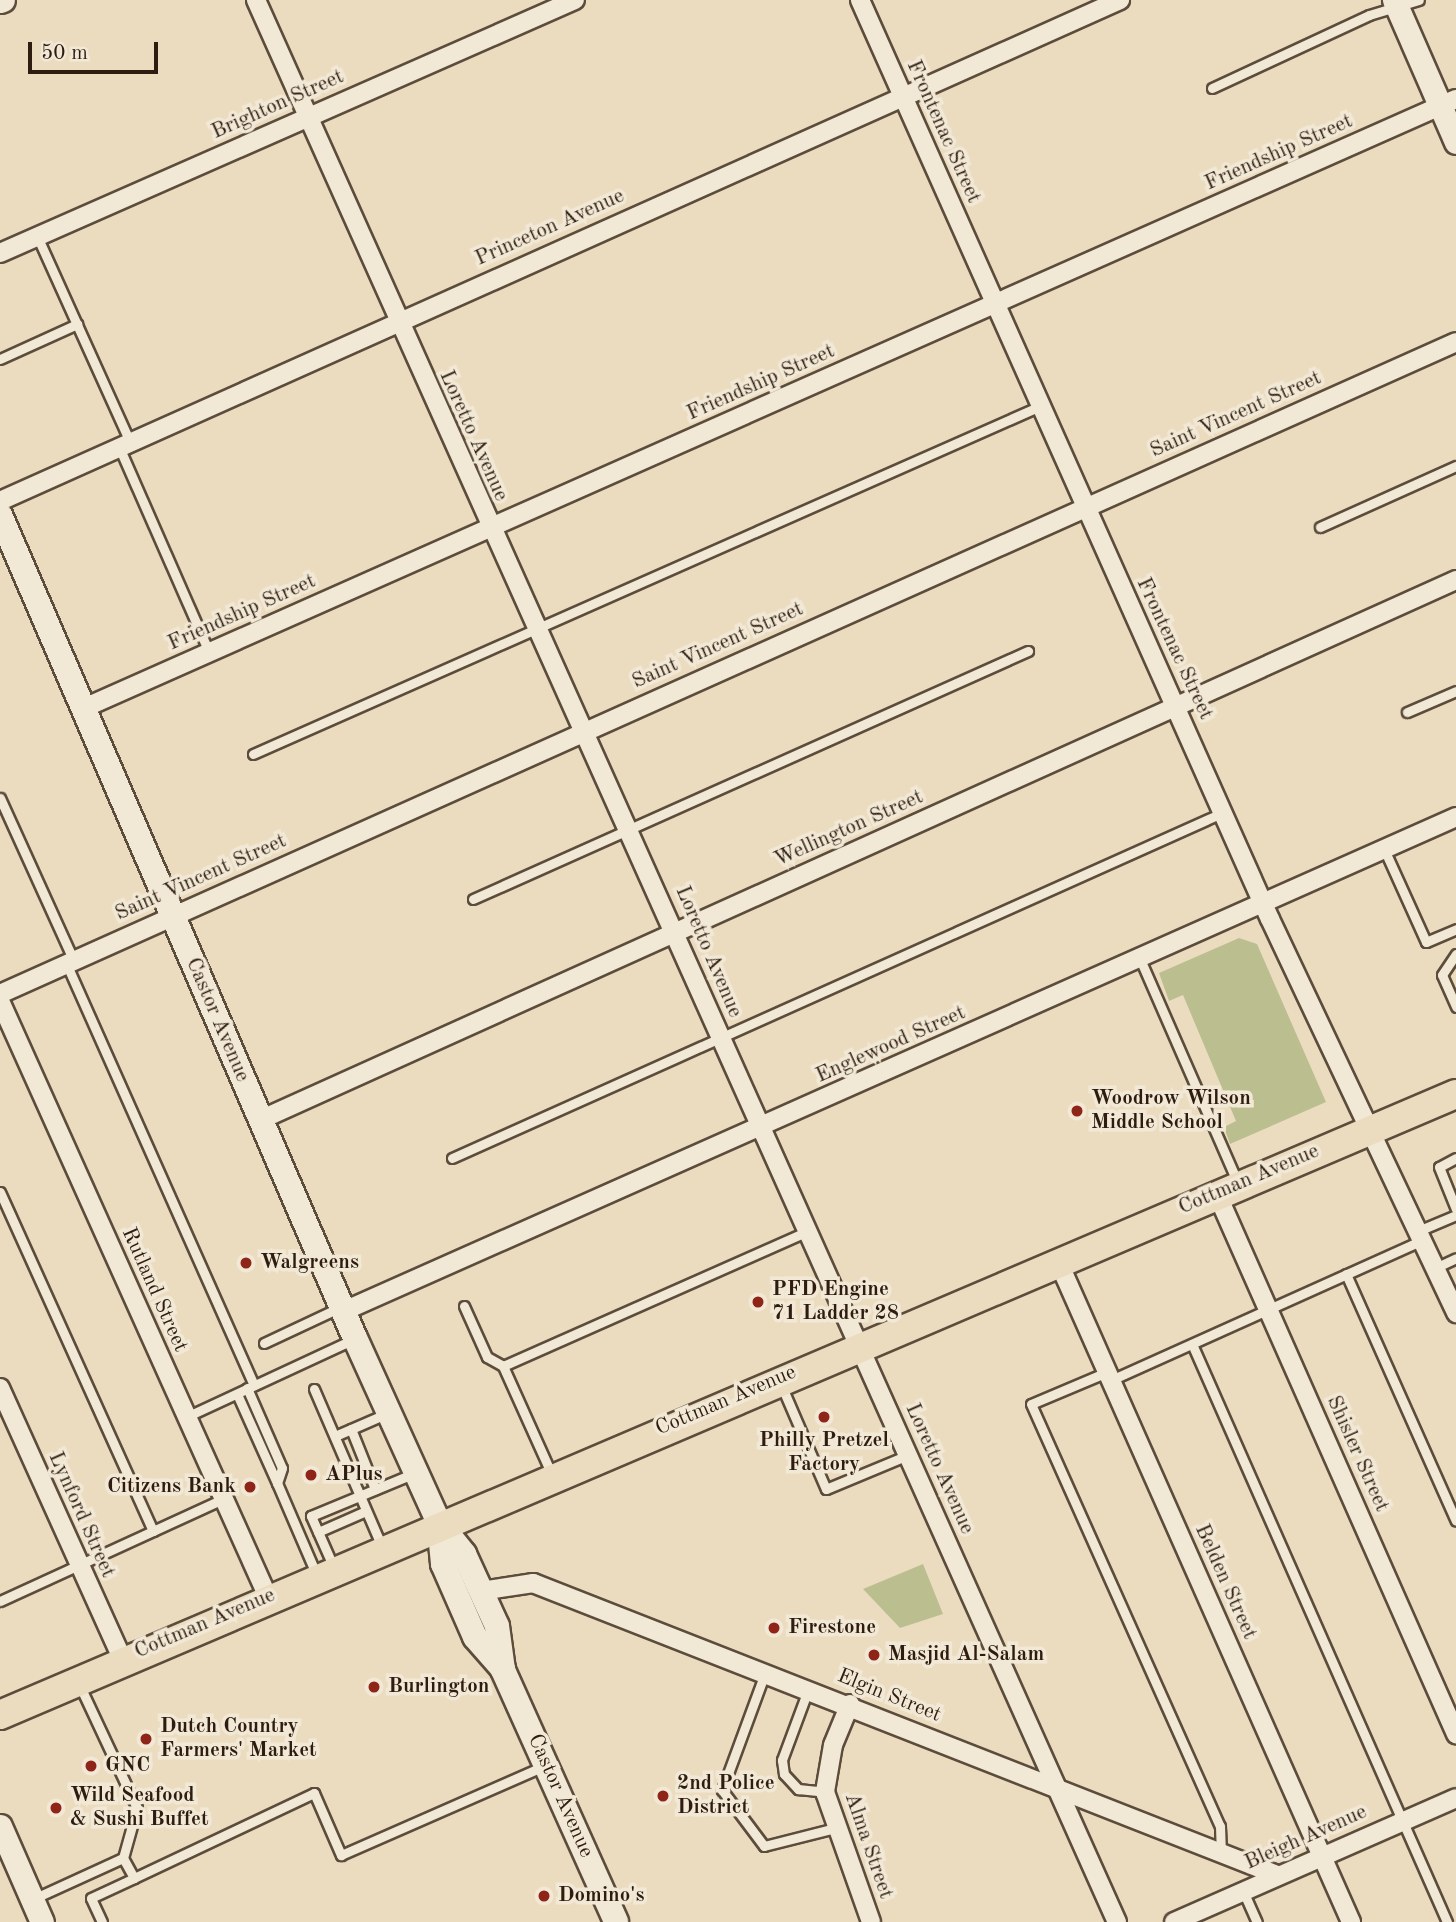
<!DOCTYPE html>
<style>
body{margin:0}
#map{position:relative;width:1456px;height:1922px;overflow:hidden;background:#ebdcc0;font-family:"Old Standard TT",serif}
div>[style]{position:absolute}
.green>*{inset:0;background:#bbbf90}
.roads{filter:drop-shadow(2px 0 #5c4c3b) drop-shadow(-2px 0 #5c4c3b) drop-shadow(0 2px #5c4c3b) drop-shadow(0 -2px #5c4c3b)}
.service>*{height:9px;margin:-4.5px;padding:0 4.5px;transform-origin:4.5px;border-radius:4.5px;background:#f2e8d6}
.minor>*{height:18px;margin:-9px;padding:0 9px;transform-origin:9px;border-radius:9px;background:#f2e8d6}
.tertiary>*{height:23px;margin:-11.5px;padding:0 11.5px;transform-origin:11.5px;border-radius:11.5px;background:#f2e8d6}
.secondary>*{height:24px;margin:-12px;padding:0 12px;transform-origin:12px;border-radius:12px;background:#f2e8d6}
.primary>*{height:28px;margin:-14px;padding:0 14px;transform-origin:14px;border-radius:14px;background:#ebdcc0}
.dots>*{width:19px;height:19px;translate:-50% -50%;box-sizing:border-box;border:4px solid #f2e8d6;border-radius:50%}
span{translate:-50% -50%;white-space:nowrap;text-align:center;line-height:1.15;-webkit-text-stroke:7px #f2e8d6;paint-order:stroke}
.street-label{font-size:21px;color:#2d1c0f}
.poi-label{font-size:21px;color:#2d1c0f;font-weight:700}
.left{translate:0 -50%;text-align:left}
.right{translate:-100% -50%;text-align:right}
.scale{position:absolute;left:28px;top:42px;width:130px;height:32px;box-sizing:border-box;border:4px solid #2d1c0f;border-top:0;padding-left:9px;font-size:21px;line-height:24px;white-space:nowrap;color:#2d1c0f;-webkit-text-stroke:5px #f2e8d6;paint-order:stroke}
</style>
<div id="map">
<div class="green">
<div style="clip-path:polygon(1239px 938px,1257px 944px,1326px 1102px,1230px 1144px,1224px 1127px,1236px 1121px,1183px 995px,1169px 1001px,1159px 973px)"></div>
<div style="clip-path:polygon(923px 1564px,943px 1614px,900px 1628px,863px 1589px)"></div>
</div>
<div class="roads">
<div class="service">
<div style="left:1212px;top:88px;width:173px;rotate:-24.9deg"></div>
<div style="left:1369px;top:15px;width:52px;rotate:-16.7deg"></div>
<div style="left:37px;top:236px;width:226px;rotate:65.7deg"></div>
<div style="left:0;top:359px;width:85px;rotate:-24.4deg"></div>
<div style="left:119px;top:447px;width:224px;rotate:66.3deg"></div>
<div style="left:1320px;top:527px;width:149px;rotate:-24.2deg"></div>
<div style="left:1407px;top:712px;width:53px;rotate:-23.2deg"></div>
<div style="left:253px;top:754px;width:861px;rotate:-23.85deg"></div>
<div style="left:0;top:798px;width:177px;rotate:65.6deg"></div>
<div style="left:1384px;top:849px;width:102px;rotate:65.7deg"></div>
<div style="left:1426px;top:942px;width:33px;rotate:-23deg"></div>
<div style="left:473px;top:899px;width:608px;rotate:-24.08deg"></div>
<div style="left:1456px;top:954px;width:25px;rotate:124deg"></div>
<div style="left:1442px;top:975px;width:35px;rotate:66deg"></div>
<div style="left:1140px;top:959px;width:244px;rotate:66.4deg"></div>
<div style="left:66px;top:963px;width:462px;rotate:66deg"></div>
<div style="left:452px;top:1158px;width:846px;rotate:-24.14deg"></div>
<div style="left:1456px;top:1158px;width:19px;rotate:152deg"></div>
<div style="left:1439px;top:1167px;width:45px;rotate:68deg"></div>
<div style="left:0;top:1192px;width:372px;rotate:65.7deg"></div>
<div style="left:1418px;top:1231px;width:41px;rotate:-22.8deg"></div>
<div style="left:1435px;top:1268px;width:23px;rotate:-25deg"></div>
<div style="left:1346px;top:1274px;width:270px;rotate:66deg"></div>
<div style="left:464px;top:1306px;width:56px;rotate:65.7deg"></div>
<div style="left:487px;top:1357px;width:18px;rotate:29deg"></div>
<div style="left:264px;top:1343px;width:85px;rotate:-25.1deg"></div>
<div style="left:1192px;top:1344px;width:632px;rotate:66.19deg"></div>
<div style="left:1107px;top:1372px;width:82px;rotate:157.2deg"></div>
<div style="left:1031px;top:1404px;width:462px;rotate:65.9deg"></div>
<div style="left:1220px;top:1826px;width:27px;rotate:88deg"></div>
<div style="left:1111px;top:1380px;width:341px;rotate:-24.2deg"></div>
<div style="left:782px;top:1387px;width:111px;rotate:66.7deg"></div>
<div style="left:826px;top:1489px;width:89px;rotate:-22.5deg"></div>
<div style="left:247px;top:1388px;width:87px;rotate:66.4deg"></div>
<div style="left:282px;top:1468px;width:16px;rotate:108deg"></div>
<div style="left:277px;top:1483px;width:101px;rotate:66.7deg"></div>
<div style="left:314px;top:1389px;width:172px;rotate:66.7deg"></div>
<div style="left:237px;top:1394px;width:98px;rotate:65.8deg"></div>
<div style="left:186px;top:1417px;width:185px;rotate:-24.9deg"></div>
<div style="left:351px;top:1429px;width:65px;rotate:68.2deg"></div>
<div style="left:335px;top:1436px;width:58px;rotate:-23.5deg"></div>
<div style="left:552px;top:1475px;width:120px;rotate:-114.2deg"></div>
<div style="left:503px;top:1366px;width:333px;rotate:-23.9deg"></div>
<div style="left:318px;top:1532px;width:52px;rotate:-23.6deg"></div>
<div style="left:334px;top:1568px;width:57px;rotate:-113.9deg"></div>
<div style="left:311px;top:1516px;width:113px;rotate:-22.5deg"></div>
<div style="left:0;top:1601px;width:245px;rotate:-24.6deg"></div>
<div style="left:765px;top:1673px;width:125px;rotate:110.2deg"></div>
<div style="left:722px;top:1790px;width:70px;rotate:53.1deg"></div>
<div style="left:764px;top:1846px;width:73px;rotate:-14.2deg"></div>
<div style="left:808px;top:1690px;width:75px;rotate:110.4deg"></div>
<div style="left:782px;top:1760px;width:14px;rotate:82deg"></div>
<div style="left:784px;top:1774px;width:21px;rotate:47deg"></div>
<div style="left:798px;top:1789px;width:27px;rotate:6deg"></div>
<div style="left:123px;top:1858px;width:23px;rotate:61deg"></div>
<div style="left:134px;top:1878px;width:199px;rotate:-25.3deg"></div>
<div style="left:314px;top:1793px;width:68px;rotate:66.5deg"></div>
<div style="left:341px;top:1855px;width:222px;rotate:-23.7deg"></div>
<div style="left:1243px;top:1891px;width:34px;rotate:66deg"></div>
<div style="left:33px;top:1899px;width:99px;rotate:-24.5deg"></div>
<div style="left:123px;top:1858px;width:52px;rotate:-74.4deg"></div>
<div style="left:137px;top:1808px;width:137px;rotate:-115.1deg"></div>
<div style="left:102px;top:1922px;width:26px;rotate:-115deg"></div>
<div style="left:91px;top:1898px;width:47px;rotate:-24.9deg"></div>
</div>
<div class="minor">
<div style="left:256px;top:0;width:2106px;rotate:65.87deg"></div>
<div style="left:860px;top:0;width:1006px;rotate:65.96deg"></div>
<div style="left:1270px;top:919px;width:436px;rotate:64.7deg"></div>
<div style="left:0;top:253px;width:628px;rotate:-23.75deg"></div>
<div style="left:0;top:501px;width:1227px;rotate:-24.1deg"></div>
<div style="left:84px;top:708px;width:1501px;rotate:-23.94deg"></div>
<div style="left:0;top:994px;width:1595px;rotate:-24.12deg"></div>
<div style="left:0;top:1001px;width:653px;rotate:65.79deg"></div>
<div style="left:260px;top:1120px;width:1312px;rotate:-24.3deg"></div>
<div style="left:1217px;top:1194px;width:591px;rotate:66.13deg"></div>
<div style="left:1058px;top:1261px;width:723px;rotate:66.09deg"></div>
<div style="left:344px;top:1311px;width:1217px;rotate:-23.95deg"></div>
<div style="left:0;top:1388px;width:299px;rotate:65.7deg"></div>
<div style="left:481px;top:1591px;width:53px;rotate:-8.7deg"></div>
<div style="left:533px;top:1583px;width:799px;rotate:21.43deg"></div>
<div style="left:850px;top:1704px;width:44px;rotate:112.5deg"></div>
<div style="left:833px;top:1745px;width:48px;rotate:99.7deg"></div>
<div style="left:825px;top:1792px;width:138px;rotate:70.5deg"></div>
<div style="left:1174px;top:1922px;width:308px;rotate:-23.7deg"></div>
</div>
<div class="tertiary">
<div style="left:1394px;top:0;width:155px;rotate:66.4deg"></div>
<div style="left:0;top:1px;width:3px;rotate:-18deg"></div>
<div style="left:0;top:1826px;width:105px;rotate:66.4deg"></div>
</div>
<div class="secondary">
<div style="left:0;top:515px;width:896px;rotate:66.67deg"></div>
<div style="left:355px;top:1338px;width:203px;rotate:65.6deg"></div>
<div style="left:439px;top:1523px;width:40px;rotate:51deg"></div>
<div style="left:464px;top:1554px;width:79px;rotate:65.4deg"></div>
<div style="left:497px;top:1626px;width:44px;rotate:82.2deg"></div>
<div style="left:503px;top:1670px;width:276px;rotate:65.8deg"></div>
<div style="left:439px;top:1523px;width:41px;rotate:84.4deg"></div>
<div style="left:443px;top:1564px;width:80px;rotate:66.3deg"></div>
<div style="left:475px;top:1637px;width:43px;rotate:48.8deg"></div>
</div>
<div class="primary">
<div style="left:0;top:1715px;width:1583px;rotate:-23.1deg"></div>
</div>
</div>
<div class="dots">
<div style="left:1077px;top:1111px;background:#8f2418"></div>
<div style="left:246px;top:1263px;background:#8f2418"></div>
<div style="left:758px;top:1302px;background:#8f2418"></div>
<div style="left:824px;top:1417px;background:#8f2418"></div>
<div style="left:311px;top:1475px;background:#8f2418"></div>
<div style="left:250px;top:1487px;background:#8f2418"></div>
<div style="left:774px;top:1628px;background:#8f2418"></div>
<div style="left:874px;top:1655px;background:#8f2418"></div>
<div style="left:374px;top:1687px;background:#8f2418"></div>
<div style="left:146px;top:1739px;background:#8f2418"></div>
<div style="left:91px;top:1766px;background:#8f2418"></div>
<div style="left:663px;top:1796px;background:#8f2418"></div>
<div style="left:56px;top:1808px;background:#8f2418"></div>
<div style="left:544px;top:1896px;background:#8f2418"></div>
</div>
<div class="street-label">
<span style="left:278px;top:105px;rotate:-24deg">Brighton Street</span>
<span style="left:943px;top:132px;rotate:66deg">Frontenac Street</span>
<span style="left:1279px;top:153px;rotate:-24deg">Friendship Street</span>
<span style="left:550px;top:228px;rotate:-24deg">Princeton Avenue</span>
<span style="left:761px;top:383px;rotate:-24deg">Friendship Street</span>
<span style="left:1236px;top:415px;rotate:-24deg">Saint Vincent Street</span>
<span style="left:473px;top:436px;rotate:66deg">Loretto Avenue</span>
<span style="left:242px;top:613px;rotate:-24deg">Friendship Street</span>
<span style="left:718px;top:646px;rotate:-24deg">Saint Vincent Street</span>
<span style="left:1174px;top:649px;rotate:65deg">Frontenac Street</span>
<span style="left:849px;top:829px;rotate:-24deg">Wellington Street</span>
<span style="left:201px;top:878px;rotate:-24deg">Saint Vincent Street</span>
<span style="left:708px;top:952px;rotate:67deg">Loretto Avenue</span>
<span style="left:217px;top:1020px;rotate:67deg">Castor Avenue</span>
<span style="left:891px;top:1045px;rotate:-24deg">Englewood Street</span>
<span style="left:1249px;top:1180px;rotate:-23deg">Cottman Avenue</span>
<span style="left:154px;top:1290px;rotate:66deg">Rutland Street</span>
<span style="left:726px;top:1401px;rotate:-23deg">Cottman Avenue</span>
<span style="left:1357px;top:1454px;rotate:66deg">Shisler Street</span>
<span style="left:939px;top:1469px;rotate:66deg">Loretto Avenue</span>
<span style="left:81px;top:1515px;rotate:66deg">Lynford Street</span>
<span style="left:1225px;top:1582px;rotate:66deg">Belden Street</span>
<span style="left:205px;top:1624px;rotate:-23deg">Cottman Avenue</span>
<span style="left:889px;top:1696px;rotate:22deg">Elgin Street</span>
<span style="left:560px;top:1796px;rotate:66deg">Castor Avenue</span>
<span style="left:1306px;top:1838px;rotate:-24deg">Bleigh Avenue</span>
<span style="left:868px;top:1846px;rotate:71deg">Alma Street</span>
</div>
<div class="poi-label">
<span class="left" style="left:1091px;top:1111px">Woodrow Wilson<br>Middle School</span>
<span class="left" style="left:260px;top:1263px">Walgreens</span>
<span class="left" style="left:772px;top:1302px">PFD Engine<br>71 Ladder 28</span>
<span style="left:824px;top:1453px">Philly Pretzel<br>Factory</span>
<span class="left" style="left:325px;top:1475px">APlus</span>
<span class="right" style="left:236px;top:1487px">Citizens Bank</span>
<span class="left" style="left:788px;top:1628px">Firestone</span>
<span class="left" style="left:888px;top:1655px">Masjid Al-Salam</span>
<span class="left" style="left:388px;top:1687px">Burlington</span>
<span class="left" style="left:160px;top:1739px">Dutch Country<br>Farmers' Market</span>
<span class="left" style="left:105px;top:1766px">GNC</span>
<span class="left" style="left:677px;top:1796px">2nd Police<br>District</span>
<span class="left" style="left:70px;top:1808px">Wild Seafood<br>&amp; Sushi Buffet</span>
<span class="left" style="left:558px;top:1896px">Domino's</span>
</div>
<div class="scale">50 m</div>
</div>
